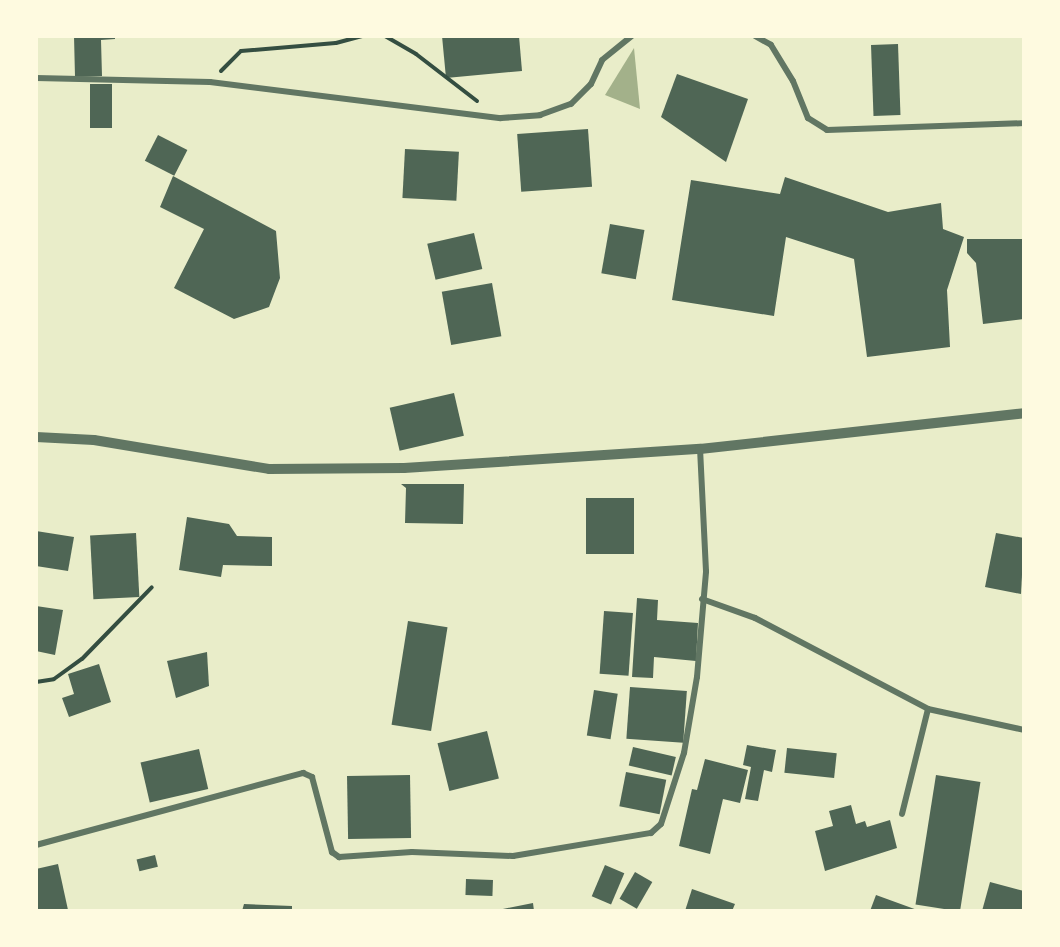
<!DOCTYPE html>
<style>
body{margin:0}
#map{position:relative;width:1060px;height:947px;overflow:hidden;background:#e9edc9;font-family:"Sofia Sans Condensed",sans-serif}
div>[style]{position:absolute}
.water>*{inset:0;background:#a3b18a}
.building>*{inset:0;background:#4f6655;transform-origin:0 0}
.path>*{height:4px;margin:-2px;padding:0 2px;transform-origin:2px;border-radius:2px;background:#344e41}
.minor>*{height:6px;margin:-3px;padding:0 3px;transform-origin:3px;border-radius:3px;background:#617663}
.tertiary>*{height:10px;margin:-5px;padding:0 5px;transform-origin:5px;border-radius:5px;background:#617663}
span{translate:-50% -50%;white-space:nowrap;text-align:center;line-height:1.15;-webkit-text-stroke:4.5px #fefae0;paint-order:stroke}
.frame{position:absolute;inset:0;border:38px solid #fefae0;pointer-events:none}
</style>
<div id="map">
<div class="water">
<div style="clip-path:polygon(634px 48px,640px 109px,605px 95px)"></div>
</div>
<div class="building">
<div style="clip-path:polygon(74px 36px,115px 36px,115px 39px,101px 40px,102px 76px,75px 77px)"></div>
<div style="clip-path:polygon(442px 36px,519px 36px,522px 71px,446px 78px)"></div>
<div style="left:898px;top:44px;width:71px;height:27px;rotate:88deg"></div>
<div style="clip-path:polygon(677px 74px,748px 99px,726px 162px,661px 117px)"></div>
<div style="left:90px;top:84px;width:22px;height:44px"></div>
<div style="left:588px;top:129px;width:58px;height:71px;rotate:86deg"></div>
<div style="left:158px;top:135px;width:33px;height:29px;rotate:27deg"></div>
<div style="left:405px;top:149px;width:54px;height:49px;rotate:3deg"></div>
<div style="clip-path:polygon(173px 176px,276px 231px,280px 278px,269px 307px,234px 319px,174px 288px,204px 229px,160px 207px)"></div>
<div style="clip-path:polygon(785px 177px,888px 212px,941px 203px,943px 229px,964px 237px,947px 290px,950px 347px,867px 357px,854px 259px,786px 237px,774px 316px,672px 300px,691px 180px,780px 194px)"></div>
<div style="left:610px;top:224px;width:35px;height:50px;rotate:10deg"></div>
<div style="left:474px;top:233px;width:37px;height:48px;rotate:77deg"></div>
<div style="clip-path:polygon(967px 239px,1024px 239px,1024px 319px,983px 324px,976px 263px,967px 253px)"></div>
<div style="left:492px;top:283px;width:54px;height:51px;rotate:80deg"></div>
<div style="left:454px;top:393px;width:44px;height:66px;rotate:77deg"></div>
<div style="clip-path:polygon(401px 484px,464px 484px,463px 524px,405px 523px,406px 488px)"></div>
<div style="left:634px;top:498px;width:56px;height:48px;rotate:90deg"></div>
<div style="clip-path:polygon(187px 517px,229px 524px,237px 536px,272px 537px,272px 566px,223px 565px,221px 577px,179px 570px)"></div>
<div style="clip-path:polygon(36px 531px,74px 537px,68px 571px,36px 566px)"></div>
<div style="left:136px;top:533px;width:64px;height:46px;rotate:87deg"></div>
<div style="clip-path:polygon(996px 533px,1024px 538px,1021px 594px,985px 587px)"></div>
<div style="clip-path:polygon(637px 598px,658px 600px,657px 620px,698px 623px,696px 661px,654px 657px,653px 678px,632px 677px)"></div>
<div style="clip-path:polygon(36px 606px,63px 610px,55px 655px,36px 651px)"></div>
<div style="left:604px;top:611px;width:29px;height:63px;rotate:4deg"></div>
<div style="left:408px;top:621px;width:40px;height:105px;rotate:9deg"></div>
<div style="clip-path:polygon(207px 652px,209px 686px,176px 698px,167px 661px)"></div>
<div style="clip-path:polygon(99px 664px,111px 702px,69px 717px,62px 698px,74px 694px,68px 674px)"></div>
<div style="left:630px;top:687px;width:57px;height:52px;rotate:4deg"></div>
<div style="left:594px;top:690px;width:24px;height:46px;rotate:9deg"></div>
<div style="left:487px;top:731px;width:49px;height:51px;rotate:76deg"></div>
<div style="clip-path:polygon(747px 745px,776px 750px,772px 772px,764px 770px,758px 801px,745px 799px,751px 767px,743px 765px)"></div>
<div style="left:633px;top:747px;width:44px;height:19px;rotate:13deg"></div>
<div style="left:787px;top:748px;width:50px;height:25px;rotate:6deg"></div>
<div style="left:199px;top:749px;width:41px;height:60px;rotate:77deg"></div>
<div style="clip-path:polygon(705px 759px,748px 770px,740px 803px,723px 799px,710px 854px,679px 846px,692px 789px,697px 790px)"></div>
<div style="left:626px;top:772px;width:41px;height:35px;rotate:11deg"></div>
<div style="left:410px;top:775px;width:63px;height:63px;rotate:89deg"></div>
<div style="left:936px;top:775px;width:45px;height:131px;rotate:9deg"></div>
<div style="clip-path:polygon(851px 805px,856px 824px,865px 821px,867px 827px,890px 820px,897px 848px,825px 871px,815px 831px,833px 826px,829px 811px)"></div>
<div style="left:155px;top:855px;width:12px;height:19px;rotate:76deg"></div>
<div style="clip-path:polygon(58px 864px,68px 910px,36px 911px,36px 869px)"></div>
<div style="left:605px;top:865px;width:21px;height:34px;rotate:23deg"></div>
<div style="left:635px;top:872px;width:20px;height:31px;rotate:30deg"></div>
<div style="left:466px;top:879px;width:27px;height:16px;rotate:2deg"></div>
<div style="clip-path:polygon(990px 882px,1024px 891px,1024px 911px,982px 911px)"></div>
<div style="clip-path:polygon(692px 889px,735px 904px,732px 911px,685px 911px)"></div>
<div style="clip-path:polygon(876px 895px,920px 911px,870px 911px)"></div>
<div style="clip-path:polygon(533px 903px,534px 911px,499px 911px,498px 910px)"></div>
<div style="clip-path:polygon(244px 904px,292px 906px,292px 911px,242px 911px)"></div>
</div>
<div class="path">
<div style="left:385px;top:36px;width:36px;rotate:30deg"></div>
<div style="left:416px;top:54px;width:77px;rotate:37.6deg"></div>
<div style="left:221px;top:71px;width:28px;rotate:-45deg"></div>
<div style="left:241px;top:51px;width:95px;rotate:-4.8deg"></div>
<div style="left:336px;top:43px;width:28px;rotate:-15deg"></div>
<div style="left:36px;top:682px;width:18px;rotate:-9deg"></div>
<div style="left:54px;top:679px;width:34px;rotate:-36deg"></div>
<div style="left:82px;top:659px;width:100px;rotate:-45.8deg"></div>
</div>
<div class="minor">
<div style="left:755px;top:36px;width:18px;rotate:29deg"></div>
<div style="left:771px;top:45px;width:42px;rotate:58.6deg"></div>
<div style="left:793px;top:81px;width:40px;rotate:68deg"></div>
<div style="left:808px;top:118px;width:22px;rotate:32deg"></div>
<div style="left:827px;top:130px;width:197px;rotate:-2deg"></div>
<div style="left:36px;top:78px;width:174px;rotate:1.3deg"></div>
<div style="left:210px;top:82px;width:293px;rotate:7.1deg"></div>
<div style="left:501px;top:118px;width:39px;rotate:-4deg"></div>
<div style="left:540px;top:115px;width:33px;rotate:-20deg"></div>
<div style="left:571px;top:104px;width:28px;rotate:-45deg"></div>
<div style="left:591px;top:84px;width:26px;rotate:-65deg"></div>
<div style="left:602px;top:60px;width:38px;rotate:-39deg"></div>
<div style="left:702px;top:599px;width:56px;rotate:19.7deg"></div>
<div style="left:755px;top:618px;width:195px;rotate:27.7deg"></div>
<div style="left:928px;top:709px;width:108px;rotate:103.9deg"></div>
<div style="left:928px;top:709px;width:98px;rotate:12.3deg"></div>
<div style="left:36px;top:845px;width:277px;rotate:-15.1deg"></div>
<div style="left:303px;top:773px;width:10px;rotate:24deg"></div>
<div style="left:312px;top:777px;width:78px;rotate:75.1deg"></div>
<div style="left:332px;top:852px;width:9px;rotate:36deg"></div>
<div style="left:339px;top:857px;width:73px;rotate:-3.9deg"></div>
<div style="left:412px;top:852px;width:101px;rotate:2.3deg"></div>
<div style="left:513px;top:856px;width:140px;rotate:-9.5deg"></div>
<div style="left:651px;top:833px;width:13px;rotate:-42deg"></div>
<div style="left:661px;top:824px;width:75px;rotate:-72.1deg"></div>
<div style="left:684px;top:753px;width:77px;rotate:-80.3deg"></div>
<div style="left:697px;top:677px;width:106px;rotate:-85.1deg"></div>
<div style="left:706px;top:571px;width:122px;rotate:-92.8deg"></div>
</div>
<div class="tertiary">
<div style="left:36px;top:437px;width:58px;rotate:3deg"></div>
<div style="left:94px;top:440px;width:177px;rotate:9.4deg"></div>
<div style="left:269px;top:469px;width:135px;rotate:-0.4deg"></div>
<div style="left:404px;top:468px;width:297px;rotate:-3.7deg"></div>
<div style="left:700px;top:449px;width:326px;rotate:-6.3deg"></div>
</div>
<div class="frame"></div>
</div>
